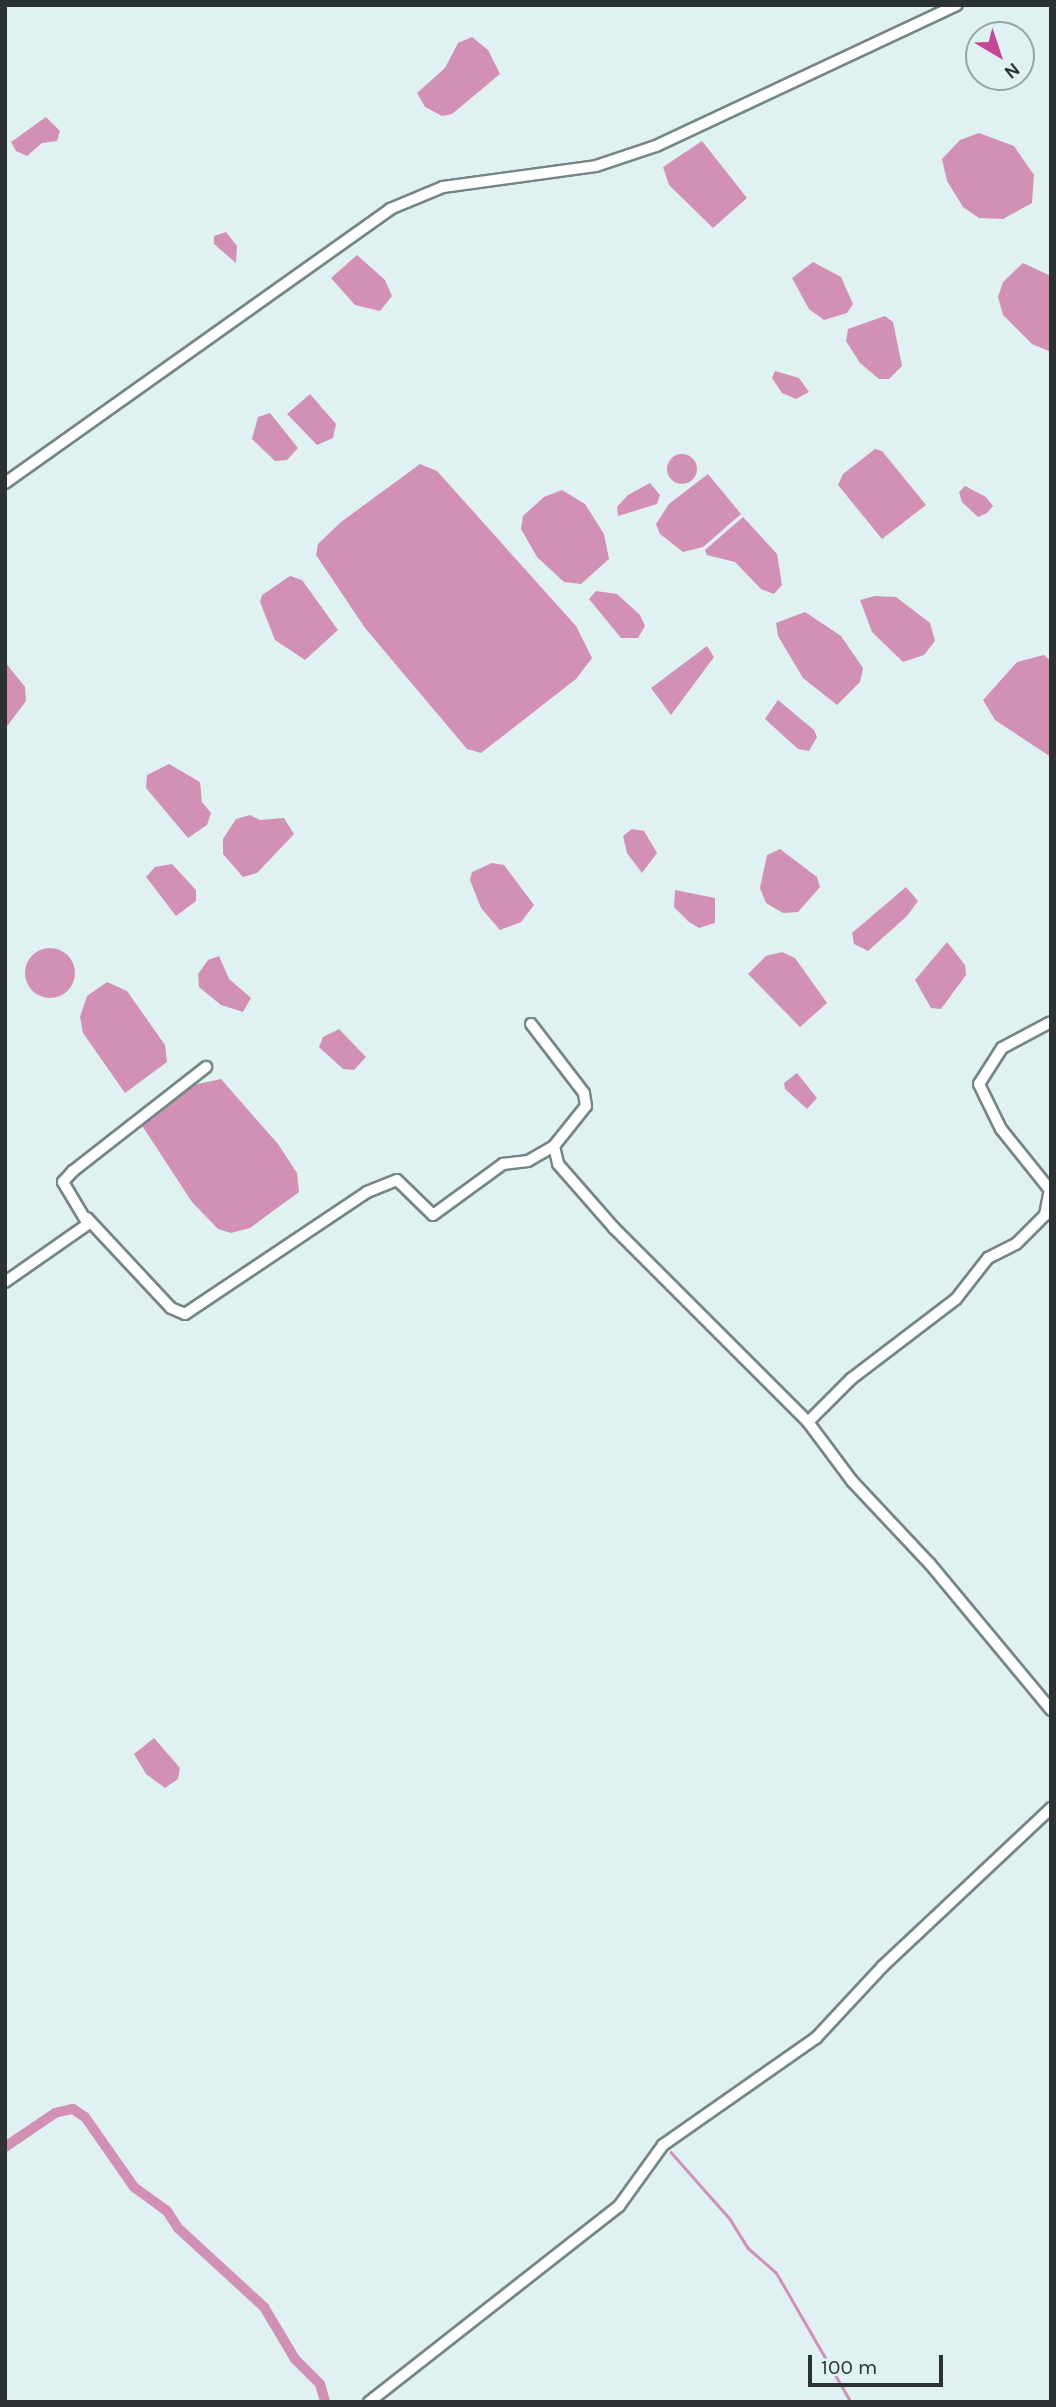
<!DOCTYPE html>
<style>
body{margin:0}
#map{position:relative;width:1056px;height:2407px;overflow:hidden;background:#e0f1f2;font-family:Karla,sans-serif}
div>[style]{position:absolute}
.water>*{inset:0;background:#d390b5}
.round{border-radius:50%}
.stream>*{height:2.5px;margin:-1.25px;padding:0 1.25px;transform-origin:1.25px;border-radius:1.25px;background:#d390b5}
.canal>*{height:10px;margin:-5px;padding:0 5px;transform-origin:5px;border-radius:5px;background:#d390b5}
.roads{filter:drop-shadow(2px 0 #768586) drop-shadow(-2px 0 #768586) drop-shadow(0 2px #768586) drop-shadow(0 -2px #768586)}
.minor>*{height:10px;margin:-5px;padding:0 5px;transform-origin:5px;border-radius:5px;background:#fff}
span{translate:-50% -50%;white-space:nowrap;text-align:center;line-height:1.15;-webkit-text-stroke:6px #e0f1f2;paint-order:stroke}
.frame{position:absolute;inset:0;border:7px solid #2c3233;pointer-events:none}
.north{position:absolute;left:965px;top:21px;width:70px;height:70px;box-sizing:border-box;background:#e0f1f2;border:2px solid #98a5a6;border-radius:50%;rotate:141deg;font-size:19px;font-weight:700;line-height:28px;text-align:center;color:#2c3233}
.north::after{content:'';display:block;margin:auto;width:24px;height:32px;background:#c54795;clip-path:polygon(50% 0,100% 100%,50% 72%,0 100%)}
.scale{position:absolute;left:808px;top:2355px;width:135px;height:32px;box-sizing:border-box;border:4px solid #2c3233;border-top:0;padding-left:9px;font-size:21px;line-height:24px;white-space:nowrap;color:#2c3233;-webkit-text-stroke:5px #e0f1f2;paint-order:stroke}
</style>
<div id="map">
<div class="water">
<div style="clip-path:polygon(472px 37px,488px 50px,500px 74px,452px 114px,442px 116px,425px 107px,417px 93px,445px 68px,458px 43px)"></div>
<div style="clip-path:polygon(46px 117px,60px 131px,57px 141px,42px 143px,27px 156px,16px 151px,11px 142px)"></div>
<div style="clip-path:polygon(979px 133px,1014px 146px,1034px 175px,1032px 203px,1003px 219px,979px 218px,963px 207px,947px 181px,942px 159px,960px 140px)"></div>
<div style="clip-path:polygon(702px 141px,747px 198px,713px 228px,669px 185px,663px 167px)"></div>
<div style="clip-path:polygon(226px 232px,237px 246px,236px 263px,214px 244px,214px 236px)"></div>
<div style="clip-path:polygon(357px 255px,385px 280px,392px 296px,380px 311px,355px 305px,331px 278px)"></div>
<div style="clip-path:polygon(813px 262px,841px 277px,853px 304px,847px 313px,824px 320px,809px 309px,792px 278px)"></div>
<div style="clip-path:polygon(1023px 263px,1051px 276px,1051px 352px,1032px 344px,1003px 315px,998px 297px,1003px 282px)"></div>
<div style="clip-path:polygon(885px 316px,893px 322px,902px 366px,889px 379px,879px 379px,860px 363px,846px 341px,848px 329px)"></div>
<div style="clip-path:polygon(775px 371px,799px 378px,809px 392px,796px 399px,782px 393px,772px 378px)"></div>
<div style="clip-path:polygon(310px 394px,336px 424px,333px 438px,317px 445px,287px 414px)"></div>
<div style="clip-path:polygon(270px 413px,298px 448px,287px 460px,275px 461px,252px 439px,258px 417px)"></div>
<div style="clip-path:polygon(875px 449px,882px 451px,926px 505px,882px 539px,838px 485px,843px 474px)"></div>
<div class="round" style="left:667px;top:454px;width:30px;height:30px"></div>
<div style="clip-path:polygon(420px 464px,437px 471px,576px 626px,592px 658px,576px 679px,481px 753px,467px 749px,365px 628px,316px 555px,318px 544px,341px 522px)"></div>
<div style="clip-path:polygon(708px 474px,741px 514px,703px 547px,683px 552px,660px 534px,656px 524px,669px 504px)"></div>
<div style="clip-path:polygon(650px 483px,660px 495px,657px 504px,618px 516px,617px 507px,628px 495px)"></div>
<div style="clip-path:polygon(965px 486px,986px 497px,993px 506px,987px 513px,978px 517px,962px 502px,959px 492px)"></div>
<div style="clip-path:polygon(562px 490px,585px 504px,604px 534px,609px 559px,581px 584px,564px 582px,537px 557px,521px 529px,523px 516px,544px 497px)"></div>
<div style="clip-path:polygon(743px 517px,777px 554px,782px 585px,774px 594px,761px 589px,735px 562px,707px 555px,705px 550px)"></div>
<div style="clip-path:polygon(290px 576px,302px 580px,338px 630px,305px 660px,275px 640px,260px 602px,262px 595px)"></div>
<div style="clip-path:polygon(596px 591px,617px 594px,640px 615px,645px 626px,638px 638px,621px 638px,589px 599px)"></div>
<div style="clip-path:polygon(875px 596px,896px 597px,930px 623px,935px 641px,924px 655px,903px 662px,872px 632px,860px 600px)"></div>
<div style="clip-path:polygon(805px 612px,841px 636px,863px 668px,860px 682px,837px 705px,803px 678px,778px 636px,776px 623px)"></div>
<div style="clip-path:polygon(707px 646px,714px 657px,671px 715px,651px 688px)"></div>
<div style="clip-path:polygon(1044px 655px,1051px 661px,1051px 757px,995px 720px,983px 700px,1017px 662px)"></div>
<div style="clip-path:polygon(5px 662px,25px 687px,26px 701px,5px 729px)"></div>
<div style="clip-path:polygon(778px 700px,814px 730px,817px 737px,809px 751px,798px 749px,765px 719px)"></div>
<div style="clip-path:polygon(169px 764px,200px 782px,202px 802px,211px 813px,207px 825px,188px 838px,146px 788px,147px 775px)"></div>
<div style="clip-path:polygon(250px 815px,260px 820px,284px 818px,294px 834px,257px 873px,243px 877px,223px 854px,223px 839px,236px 819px)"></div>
<div style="clip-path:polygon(632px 829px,644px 831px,657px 853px,642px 873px,627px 853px,623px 836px)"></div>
<div style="clip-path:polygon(780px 849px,817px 877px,820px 887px,798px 912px,783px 913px,766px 903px,760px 888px,767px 855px)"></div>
<div style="clip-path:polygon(492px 863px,504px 865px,534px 905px,521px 922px,500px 930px,481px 908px,470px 880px,472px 872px)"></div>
<div style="clip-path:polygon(172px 864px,196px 890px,196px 901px,176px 916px,146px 877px,155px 867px)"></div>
<div style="clip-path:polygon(906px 887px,918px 901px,907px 916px,868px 951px,854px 944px,852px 933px)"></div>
<div style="clip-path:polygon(675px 890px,715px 898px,715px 923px,699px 928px,689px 922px,674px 907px)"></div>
<div style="clip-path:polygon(947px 942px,965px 965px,966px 975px,941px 1009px,931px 1008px,915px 980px)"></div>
<div class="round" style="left:25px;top:948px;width:50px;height:50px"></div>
<div style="clip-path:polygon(782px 952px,795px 958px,827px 1003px,800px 1027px,748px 974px,766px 956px)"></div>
<div style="clip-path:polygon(219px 956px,229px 979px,251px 998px,243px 1012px,221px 1005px,199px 987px,198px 974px,208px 960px)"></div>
<div style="clip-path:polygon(107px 982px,127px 991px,165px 1045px,167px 1062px,125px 1093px,83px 1033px,80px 1017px,87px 996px)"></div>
<div style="clip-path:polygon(339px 1029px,366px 1057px,354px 1070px,343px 1069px,319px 1047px,323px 1037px)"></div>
<div style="clip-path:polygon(797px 1073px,817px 1098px,807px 1109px,785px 1089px,784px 1083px)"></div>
<div style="clip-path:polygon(221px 1079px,278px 1144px,297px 1173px,299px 1192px,250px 1228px,231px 1233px,218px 1229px,192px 1202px,141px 1124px,184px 1087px)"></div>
<div style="clip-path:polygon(154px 1738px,180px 1768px,178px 1779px,165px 1788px,146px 1774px,134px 1754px)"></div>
</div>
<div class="stream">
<div style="left:671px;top:2152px;width:89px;rotate:48.6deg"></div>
<div style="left:730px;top:2219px;width:34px;rotate:58deg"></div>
<div style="left:748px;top:2248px;width:37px;rotate:41deg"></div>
<div style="left:776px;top:2272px;width:150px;rotate:60deg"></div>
</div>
<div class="canal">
<div style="left:5px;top:2147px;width:60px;rotate:-34.2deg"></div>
<div style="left:55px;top:2113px;width:18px;rotate:-13deg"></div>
<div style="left:73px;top:2109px;width:14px;rotate:34deg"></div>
<div style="left:85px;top:2117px;width:85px;rotate:55deg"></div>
<div style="left:134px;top:2187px;width:41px;rotate:36deg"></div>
<div style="left:167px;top:2211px;width:20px;rotate:57deg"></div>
<div style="left:178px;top:2228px;width:117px;rotate:42.6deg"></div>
<div style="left:264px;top:2307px;width:61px;rotate:59.2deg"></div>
<div style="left:295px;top:2359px;width:35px;rotate:45deg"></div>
<div style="left:320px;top:2384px;width:19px;rotate:74deg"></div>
</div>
<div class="roads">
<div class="minor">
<div style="left:5px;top:483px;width:473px;rotate:-35.4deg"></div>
<div style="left:390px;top:209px;width:57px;rotate:-22.5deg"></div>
<div style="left:443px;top:187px;width:154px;rotate:-7.8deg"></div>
<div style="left:596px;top:166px;width:63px;rotate:-18.4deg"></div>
<div style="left:656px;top:146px;width:332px;rotate:-25.1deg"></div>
<div style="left:554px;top:1146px;width:18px;rotate:77deg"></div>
<div style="left:558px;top:1164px;width:85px;rotate:48.8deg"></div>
<div style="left:614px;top:1228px;width:274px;rotate:45deg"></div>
<div style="left:808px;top:1422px;width:74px;rotate:53.3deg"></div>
<div style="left:852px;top:1481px;width:114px;rotate:46.8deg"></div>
<div style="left:930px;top:1564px;width:190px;rotate:50.3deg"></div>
<div style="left:87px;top:1218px;width:123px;rotate:47deg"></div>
<div style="left:171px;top:1308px;width:15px;rotate:23deg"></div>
<div style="left:185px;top:1314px;width:219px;rotate:-33.8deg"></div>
<div style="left:367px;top:1192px;width:32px;rotate:-22deg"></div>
<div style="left:397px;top:1180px;width:50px;rotate:44.2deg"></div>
<div style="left:433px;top:1215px;width:87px;rotate:-36.1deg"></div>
<div style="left:503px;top:1164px;width:25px;rotate:-7deg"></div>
<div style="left:528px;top:1161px;width:30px;rotate:-30deg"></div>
<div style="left:554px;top:1146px;width:51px;rotate:-51.3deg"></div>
<div style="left:586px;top:1106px;width:13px;rotate:-99deg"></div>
<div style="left:584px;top:1093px;width:87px;rotate:-127.5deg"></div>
<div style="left:5px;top:1282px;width:101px;rotate:-34.9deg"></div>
<div style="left:88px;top:1224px;width:49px;rotate:-120.8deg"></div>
<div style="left:63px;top:1182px;width:15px;rotate:-48deg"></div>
<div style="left:73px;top:1171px;width:169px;rotate:-38deg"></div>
<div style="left:808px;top:1422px;width:61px;rotate:-45deg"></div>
<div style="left:851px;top:1379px;width:132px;rotate:-37.3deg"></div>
<div style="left:956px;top:1299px;width:52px;rotate:-52deg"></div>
<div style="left:988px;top:1258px;width:31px;rotate:-27deg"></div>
<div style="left:1016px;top:1244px;width:41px;rotate:-45deg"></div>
<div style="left:1045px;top:1215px;width:25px;rotate:-79deg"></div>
<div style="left:1050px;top:1190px;width:78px;rotate:-128.8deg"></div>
<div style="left:1001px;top:1129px;width:50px;rotate:-116.1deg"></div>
<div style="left:979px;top:1084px;width:43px;rotate:-57.4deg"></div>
<div style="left:1002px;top:1048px;width:55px;rotate:-28deg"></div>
<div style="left:369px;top:2402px;width:318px;rotate:-38.1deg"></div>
<div style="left:619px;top:2206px;width:75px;rotate:-54.2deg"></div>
<div style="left:663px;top:2145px;width:187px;rotate:-35deg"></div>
<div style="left:816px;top:2038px;width:98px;rotate:-47.1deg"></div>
<div style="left:883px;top:1966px;width:231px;rotate:-43.2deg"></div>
</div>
</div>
<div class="frame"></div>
<div class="north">N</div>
<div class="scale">100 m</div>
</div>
